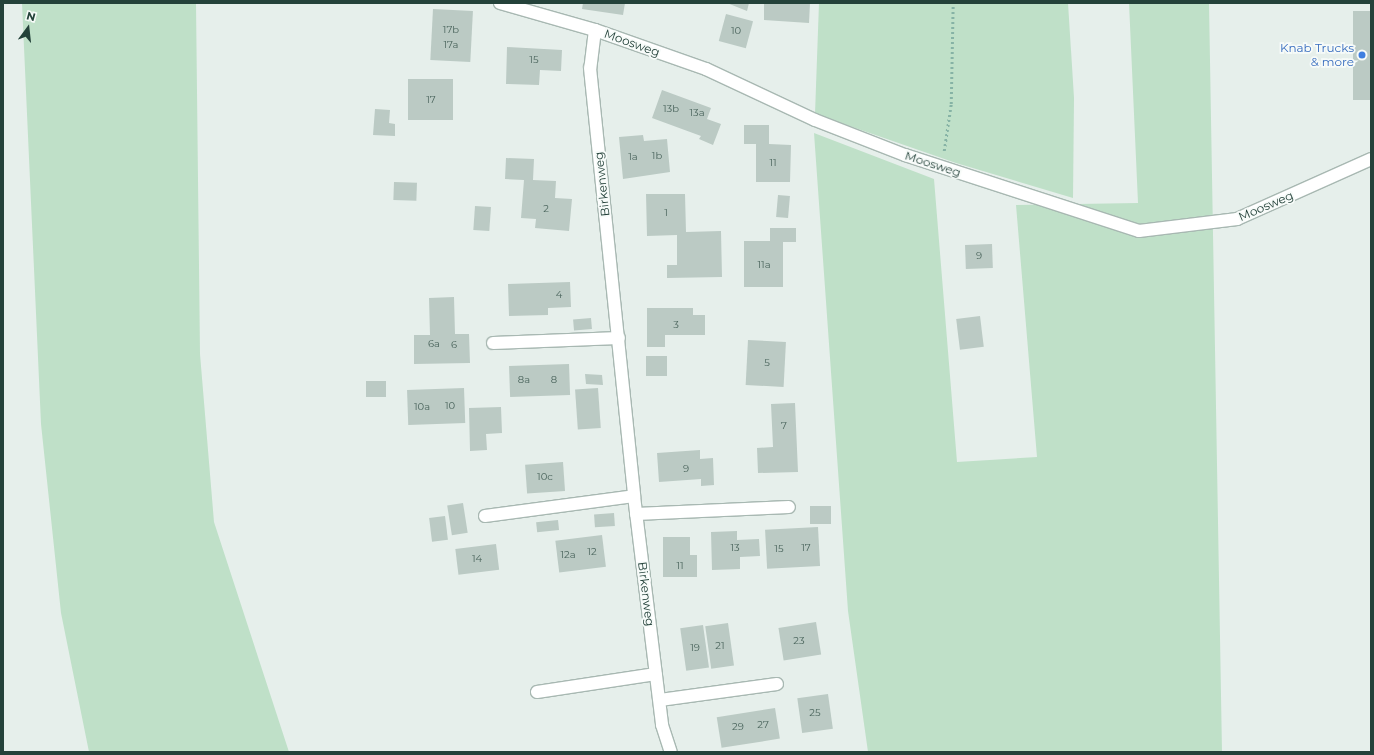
<!DOCTYPE html>
<style>
body{margin:0}
#map{position:relative;width:1374px;height:755px;overflow:hidden;background:#e6efeb;font-family:Montserrat,sans-serif}
div>[style]{position:absolute}
.green>*{inset:0;background:#bfe0c8}
.building>*{inset:0;background:#bbcac4;transform-origin:0 0}
.path>*{height:2.5px;margin-top:-1.25px;transform-origin:0;background:repeating-linear-gradient(90deg,#86b3a5 0 2px,transparent 0 5px)}
.roads{filter:drop-shadow(1px 0 #a8b8b2) drop-shadow(-1px 0 #a8b8b2) drop-shadow(0 1px #a8b8b2) drop-shadow(0 -1px #a8b8b2)}
.minor>*{height:12px;margin:-6px;padding:0 6px;transform-origin:6px;border-radius:6px;background:#fff}
.dots>*{width:11px;height:11px;translate:-50% -50%;box-sizing:border-box;border:2px solid #f7fbf9;border-radius:50%}
span{translate:-50% -50%;white-space:nowrap;text-align:center;line-height:1.15;-webkit-text-stroke:3.5px #f7fbf9;paint-order:stroke}
.number-label{font-size:10px;color:#4a645c}
.number-label span{-webkit-text-stroke-width:0}
.street-label{font-size:12px;color:#24423a}
.shop-label{font-size:12px;color:#366cbe}
.right{translate:-100% -50%;text-align:right}
.frame{position:absolute;inset:0;border:4px solid #24423a;pointer-events:none}
.north{position:absolute;left:8px;top:8px;width:40px;height:40px;-webkit-text-stroke:3px #f7fbf9;paint-order:stroke;rotate:15deg;font-size:11px;font-weight:700;line-height:16px;text-align:center;color:#24423a}
.north::after{content:'';display:block;margin:auto;width:14px;height:18px;background:#24423a;clip-path:polygon(50% 0,100% 100%,50% 72%,0 100%)}
</style>
<div id="map">
<div class="green">
<div style="clip-path:polygon(22px 3px,196px 3px,200px 354px,214px 522px,289px 752px,89px 752px,61px 613px,41px 424px)"></div>
<div style="clip-path:polygon(819px 3px,1068px 3px,1074px 98px,1073px 198px,956px 163px,815px 114px)"></div>
<div style="clip-path:polygon(1129px 3px,1209px 3px,1222px 752px,868px 752px,848px 611px,814px 133px,934px 179px,957px 462px,1037px 457px,1016px 205px,1138px 203px)"></div>
</div>
<div class="building">
<div style="clip-path:polygon(583px 3px,625px 3px,623px 15px,582px 9px)"></div>
<div style="clip-path:polygon(727px 3px,749px 3px,747px 11px)"></div>
<div style="clip-path:polygon(764px 3px,810px 3px,809px 23px,764px 20px)"></div>
<div style="left:433px;top:9px;width:40px;height:51px;rotate:3deg"></div>
<div style="left:1353px;top:11px;width:18px;height:89px"></div>
<div style="left:726px;top:14px;width:28px;height:28px;rotate:15deg"></div>
<div style="clip-path:polygon(507px 47px,562px 50px,561px 71px,540px 70px,539px 85px,506px 84px)"></div>
<div style="left:408px;top:79px;width:45px;height:41px"></div>
<div style="clip-path:polygon(662px 90px,711px 108px,707px 119px,721px 124px,713px 145px,699px 139px,701px 136px,652px 118px)"></div>
<div style="clip-path:polygon(375px 109px,390px 110px,389px 123px,395px 124px,395px 136px,373px 135px)"></div>
<div style="clip-path:polygon(744px 125px,769px 125px,769px 144px,791px 145px,790px 182px,756px 182px,756px 144px,744px 144px)"></div>
<div style="clip-path:polygon(643px 135px,644px 141px,667px 139px,670px 172px,623px 179px,619px 137px)"></div>
<div style="clip-path:polygon(506px 158px,534px 159px,533px 180px,556px 181px,555px 198px,572px 199px,569px 231px,535px 228px,536px 219px,521px 218px,524px 180px,505px 179px)"></div>
<div style="left:394px;top:182px;width:23px;height:18px;rotate:2deg"></div>
<div style="clip-path:polygon(646px 194px,685px 194px,686px 232px,721px 231px,722px 277px,667px 278px,667px 265px,677px 265px,677px 235px,647px 236px)"></div>
<div style="left:778px;top:195px;width:12px;height:22px;rotate:5deg"></div>
<div style="left:475px;top:206px;width:16px;height:24px;rotate:4deg"></div>
<div style="clip-path:polygon(770px 228px,796px 228px,796px 242px,783px 242px,783px 287px,744px 287px,744px 241px,770px 241px)"></div>
<div style="left:992px;top:244px;width:24px;height:27px;rotate:88deg"></div>
<div style="clip-path:polygon(570px 282px,571px 307px,548px 308px,548px 315px,509px 316px,508px 284px)"></div>
<div style="clip-path:polygon(454px 297px,455px 334px,469px 334px,470px 363px,414px 364px,414px 335px,430px 335px,429px 298px)"></div>
<div style="clip-path:polygon(647px 308px,693px 308px,693px 315px,705px 315px,705px 335px,665px 335px,665px 347px,647px 347px)"></div>
<div style="left:980px;top:316px;width:31px;height:24px;rotate:83deg"></div>
<div style="left:591px;top:318px;width:11px;height:18px;rotate:85deg"></div>
<div style="left:748px;top:340px;width:38px;height:45px;rotate:3deg"></div>
<div style="left:646px;top:356px;width:21px;height:20px"></div>
<div style="left:569px;top:364px;width:31px;height:60px;rotate:88deg"></div>
<div style="clip-path:polygon(585px 374px,602px 375px,603px 385px,586px 384px)"></div>
<div style="left:386px;top:381px;width:16px;height:20px;rotate:90deg"></div>
<div style="left:464px;top:388px;width:35px;height:57px;rotate:88deg"></div>
<div style="left:598px;top:388px;width:40px;height:23px;rotate:86deg"></div>
<div style="clip-path:polygon(795px 403px,798px 472px,758px 473px,757px 448px,773px 447px,771px 404px)"></div>
<div style="clip-path:polygon(501px 407px,502px 433px,486px 434px,487px 450px,470px 451px,469px 408px)"></div>
<div style="clip-path:polygon(700px 450px,700px 459px,713px 458px,714px 485px,701px 486px,701px 479px,659px 482px,657px 453px)"></div>
<div style="left:563px;top:462px;width:29px;height:38px;rotate:86deg"></div>
<div style="left:463px;top:503px;width:30px;height:16px;rotate:81deg"></div>
<div style="left:831px;top:506px;width:18px;height:21px;rotate:90deg"></div>
<div style="left:614px;top:513px;width:13px;height:20px;rotate:86deg"></div>
<div style="left:445px;top:516px;width:24px;height:16px;rotate:83deg"></div>
<div style="left:558px;top:520px;width:10px;height:22px;rotate:84deg"></div>
<div style="left:818px;top:527px;width:39px;height:53px;rotate:87deg"></div>
<div style="clip-path:polygon(737px 531px,737px 540px,759px 539px,760px 556px,740px 557px,740px 569px,712px 570px,711px 532px)"></div>
<div style="left:602px;top:535px;width:32px;height:47px;rotate:83deg"></div>
<div style="clip-path:polygon(663px 537px,690px 537px,690px 555px,697px 555px,697px 577px,663px 577px)"></div>
<div style="left:496px;top:544px;width:26px;height:41px;rotate:83deg"></div>
<div style="left:816px;top:622px;width:33px;height:38px;rotate:81deg"></div>
<div style="left:728px;top:623px;width:43px;height:23px;rotate:82deg"></div>
<div style="left:703px;top:625px;width:43px;height:23px;rotate:82deg"></div>
<div style="left:828px;top:694px;width:35px;height:31px;rotate:82deg"></div>
<div style="left:775px;top:708px;width:31px;height:59px;rotate:81deg"></div>
</div>
<div class="path">
<div style="left:944px;top:151px;width:48px;rotate:-81.5deg"></div>
<div style="left:951px;top:104px;width:101px;rotate:-88.9deg"></div>
</div>
<div class="roads">
<div class="minor">
<div style="left:500px;top:3px;width:99px;rotate:15.9deg"></div>
<div style="left:595px;top:30px;width:118px;rotate:19.4deg"></div>
<div style="left:706px;top:69px;width:120px;rotate:25.1deg"></div>
<div style="left:815px;top:120px;width:97px;rotate:21.3deg"></div>
<div style="left:905px;top:155px;width:246px;rotate:18deg"></div>
<div style="left:1139px;top:231px;width:99px;rotate:-7deg"></div>
<div style="left:1237px;top:219px;width:147px;rotate:-24.1deg"></div>
<div style="left:595px;top:30px;width:38px;rotate:97deg"></div>
<div style="left:590px;top:68px;width:430px;rotate:84.1deg"></div>
<div style="left:634px;top:496px;width:231px;rotate:83deg"></div>
<div style="left:662px;top:725px;width:28px;rotate:72deg"></div>
<div style="left:493px;top:343px;width:126px;rotate:-2.3deg"></div>
<div style="left:636px;top:514px;width:153px;rotate:-2.6deg"></div>
<div style="left:485px;top:516px;width:150px;rotate:-7.6deg"></div>
<div style="left:537px;top:692px;width:120px;rotate:-8.6deg"></div>
<div style="left:660px;top:700px;width:118px;rotate:-7.8deg"></div>
</div>
</div>
<div class="dots">
<div style="left:1362px;top:55px;background:#3f7fe0"></div>
</div>
<div class="number-label">
<span style="left:451px;top:30px">17b</span>
<span style="left:736px;top:31px">10</span>
<span style="left:451px;top:45px">17a</span>
<span style="left:534px;top:60px">15</span>
<span style="left:431px;top:100px">17</span>
<span style="left:671px;top:109px">13b</span>
<span style="left:697px;top:113px">13a</span>
<span style="left:657px;top:156px">1b</span>
<span style="left:633px;top:157px">1a</span>
<span style="left:773px;top:163px">11</span>
<span style="left:546px;top:209px">2</span>
<span style="left:666px;top:213px">1</span>
<span style="left:979px;top:256px">9</span>
<span style="left:764px;top:265px">11a</span>
<span style="left:559px;top:295px">4</span>
<span style="left:676px;top:325px">3</span>
<span style="left:434px;top:344px">6a</span>
<span style="left:454px;top:345px">6</span>
<span style="left:767px;top:363px">5</span>
<span style="left:524px;top:380px">8a</span>
<span style="left:554px;top:380px">8</span>
<span style="left:450px;top:406px">10</span>
<span style="left:422px;top:407px">10a</span>
<span style="left:784px;top:426px">7</span>
<span style="left:686px;top:469px">9</span>
<span style="left:545px;top:477px">10c</span>
<span style="left:735px;top:548px">13</span>
<span style="left:806px;top:548px">17</span>
<span style="left:779px;top:549px">15</span>
<span style="left:592px;top:552px">12</span>
<span style="left:568px;top:555px">12a</span>
<span style="left:477px;top:559px">14</span>
<span style="left:680px;top:566px">11</span>
<span style="left:799px;top:641px">23</span>
<span style="left:720px;top:646px">21</span>
<span style="left:695px;top:648px">19</span>
<span style="left:815px;top:713px">25</span>
<span style="left:763px;top:725px">27</span>
<span style="left:738px;top:727px">29</span>
</div>
<div class="street-label">
<span style="left:632px;top:43px;rotate:20deg">Moosweg</span>
<span style="left:933px;top:164px;rotate:18deg">Moosweg</span>
<span style="left:602px;top:184px;rotate:-96deg">Birkenweg</span>
<span style="left:1266px;top:206px;rotate:-23deg">Moosweg</span>
<span style="left:646px;top:594px;rotate:83deg">Birkenweg</span>
</div>
<div class="shop-label">
<span class="right" style="left:1354px;top:55px">Knab Trucks<br>&amp; more</span>
</div>
<div class="frame"></div>
<div class="north">N</div>
</div>
